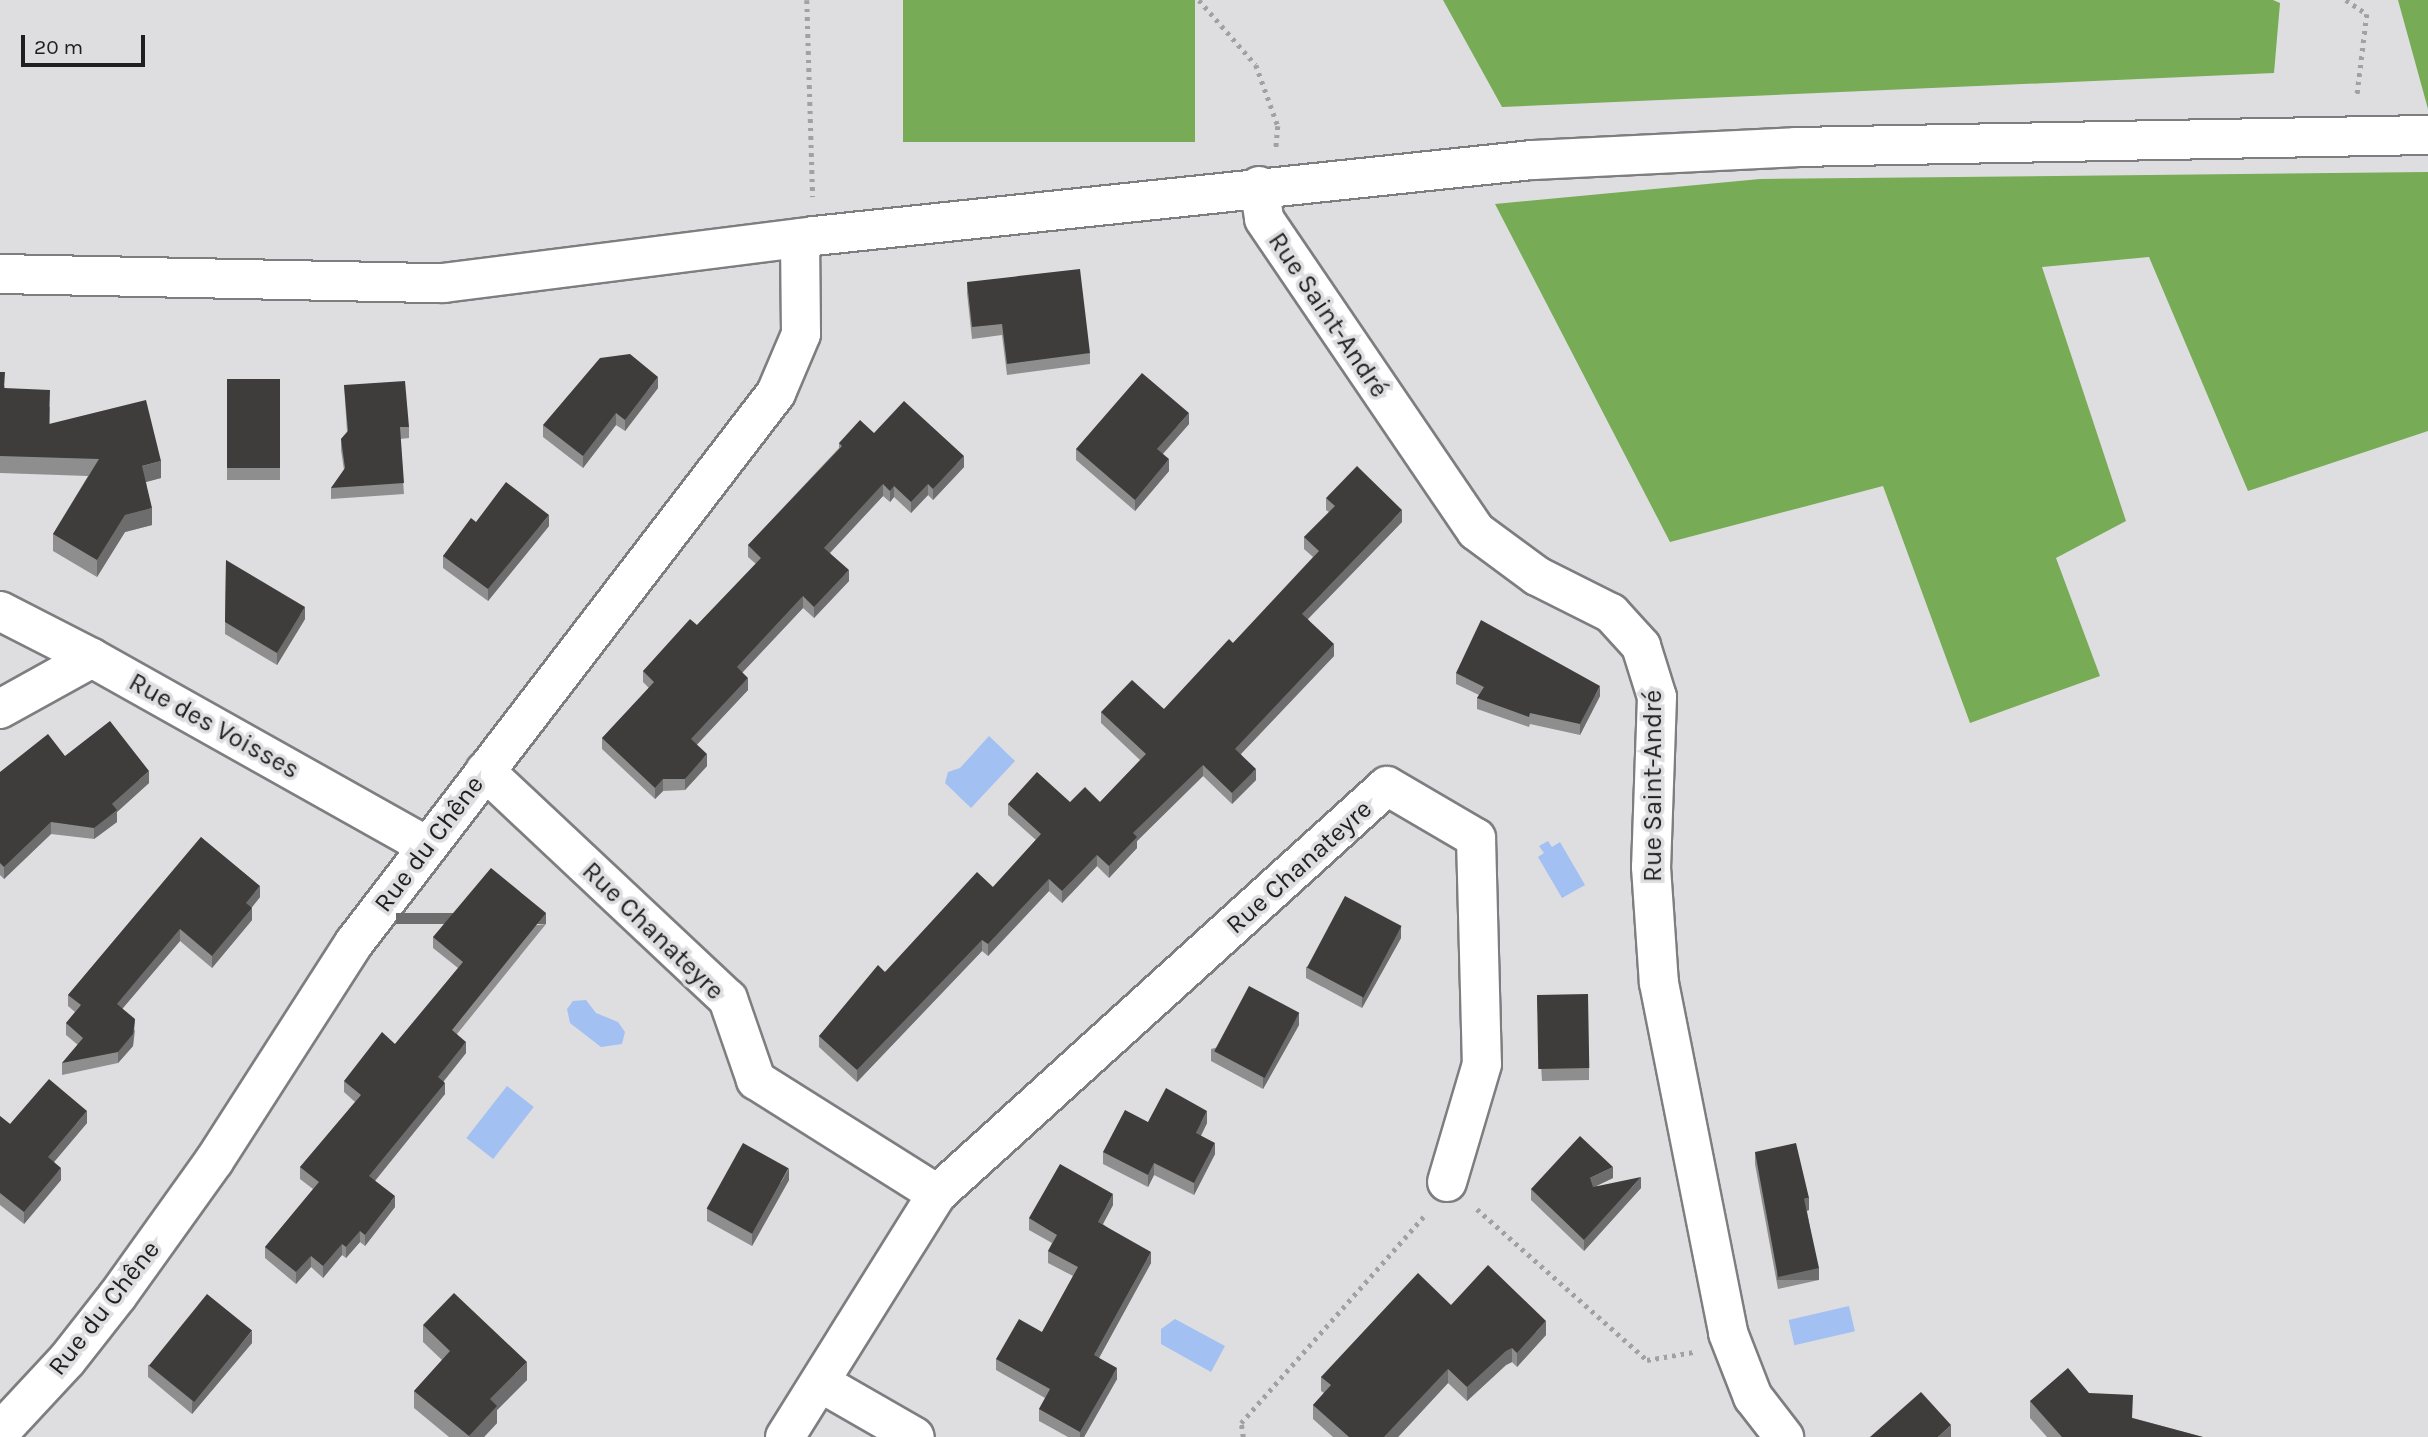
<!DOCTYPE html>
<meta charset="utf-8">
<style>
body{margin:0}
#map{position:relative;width:2428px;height:1437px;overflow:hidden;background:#dedee0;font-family:Karla,sans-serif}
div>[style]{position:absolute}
.forest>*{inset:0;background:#78ab55;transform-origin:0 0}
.water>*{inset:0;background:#a2c0f1;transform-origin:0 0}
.path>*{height:4.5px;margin-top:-2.25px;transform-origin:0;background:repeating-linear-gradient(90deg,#a1a1a3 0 3.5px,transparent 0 8.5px)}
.roads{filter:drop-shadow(2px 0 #7e7e80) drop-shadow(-2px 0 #7e7e80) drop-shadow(0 2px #7e7e80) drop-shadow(0 -2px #7e7e80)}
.street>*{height:38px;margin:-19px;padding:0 19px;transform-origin:19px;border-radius:19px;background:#fff}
.secondary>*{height:38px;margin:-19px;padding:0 19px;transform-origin:19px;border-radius:19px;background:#fff}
.wall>*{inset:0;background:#8e8e8e;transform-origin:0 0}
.shaded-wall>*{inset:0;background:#6e6d6d;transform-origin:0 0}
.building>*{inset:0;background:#3e3d3c;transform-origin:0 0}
span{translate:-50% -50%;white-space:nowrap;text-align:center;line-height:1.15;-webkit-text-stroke:7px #dedee0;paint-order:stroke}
.street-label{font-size:26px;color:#1f1f20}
.scale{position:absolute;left:21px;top:35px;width:124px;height:32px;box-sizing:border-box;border:4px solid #1f1f20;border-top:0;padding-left:9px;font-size:21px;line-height:24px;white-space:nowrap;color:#1f1f20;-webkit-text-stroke:5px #dedee0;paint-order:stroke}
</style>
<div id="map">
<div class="forest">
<div style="left:903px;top:0;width:292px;height:142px"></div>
<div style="clip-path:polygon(1443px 0,2273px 0,2280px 3px,2274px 73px,1502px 107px)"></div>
<div style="clip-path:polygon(2398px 0,2428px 0,2428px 109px)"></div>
<div style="clip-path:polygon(2428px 172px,2428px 431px,2248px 491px,2149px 257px,2042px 267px,2126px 521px,2056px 558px,2100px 676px,1970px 723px,1883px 486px,1670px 542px,1495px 204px,1760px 179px)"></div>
</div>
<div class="water">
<div style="clip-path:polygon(989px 736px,1015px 761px,971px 808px,945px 783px,948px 772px,960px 768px)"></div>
<div style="clip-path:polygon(1548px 841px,1552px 847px,1560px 842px,1585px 885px,1562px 898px,1538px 857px,1544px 853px,1539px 846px)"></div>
<div style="clip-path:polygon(586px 1000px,596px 1013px,618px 1022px,625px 1032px,622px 1044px,601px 1047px,570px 1023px,567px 1009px,573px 1001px)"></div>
<div style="left:507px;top:1086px;width:34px;height:66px;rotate:38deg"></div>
<div style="left:1849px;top:1306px;width:26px;height:62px;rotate:77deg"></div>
<div style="clip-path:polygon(1175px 1319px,1225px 1346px,1211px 1372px,1161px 1344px,1161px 1329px)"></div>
</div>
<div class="path">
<div style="left:807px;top:0;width:197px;rotate:88.3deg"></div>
<div style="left:1199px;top:0;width:86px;rotate:48.8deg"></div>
<div style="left:1256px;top:65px;width:65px;rotate:70.2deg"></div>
<div style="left:1278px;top:126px;width:23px;rotate:95deg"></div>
<div style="left:2346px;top:0;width:25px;rotate:34deg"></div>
<div style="left:2367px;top:14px;width:84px;rotate:96.9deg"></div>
<div style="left:1477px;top:1209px;width:227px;rotate:41.6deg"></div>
<div style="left:1647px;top:1360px;width:48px;rotate:-9.7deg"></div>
<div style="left:1243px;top:1437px;width:14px;rotate:-98deg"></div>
<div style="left:1241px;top:1423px;width:279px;rotate:-48.5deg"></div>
</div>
<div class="roads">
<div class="street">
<div style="left:1259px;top:186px;width:33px;rotate:81deg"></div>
<div style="left:1264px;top:219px;width:377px;rotate:55.8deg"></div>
<div style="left:1476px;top:531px;width:76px;rotate:36.4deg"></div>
<div style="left:1537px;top:576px;width:83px;rotate:26.6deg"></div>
<div style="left:1611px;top:613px;width:45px;rotate:47.7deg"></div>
<div style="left:1641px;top:646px;width:53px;rotate:72.6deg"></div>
<div style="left:1657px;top:697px;width:170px;rotate:92deg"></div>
<div style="left:1651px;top:867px;width:116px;rotate:86.1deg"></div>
<div style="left:1659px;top:983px;width:357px;rotate:78.8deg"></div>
<div style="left:1728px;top:1333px;width:69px;rotate:68.7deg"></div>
<div style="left:1753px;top:1397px;width:51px;rotate:52.2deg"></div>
<div style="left:0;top:611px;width:103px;rotate:27.1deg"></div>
<div style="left:0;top:709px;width:105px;rotate:-29deg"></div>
<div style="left:92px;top:658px;width:384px;rotate:29.3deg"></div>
<div style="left:485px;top:771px;width:333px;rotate:43.2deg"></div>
<div style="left:728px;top:999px;width:86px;rotate:70.9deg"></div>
<div style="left:756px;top:1080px;width:214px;rotate:32.2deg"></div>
<div style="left:937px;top:1194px;width:607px;rotate:-42.2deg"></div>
<div style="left:1387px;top:786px;width:103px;rotate:30.3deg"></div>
<div style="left:1476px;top:838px;width:226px;rotate:88.5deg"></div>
<div style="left:1482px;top:1064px;width:123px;rotate:106.5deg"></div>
<div style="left:821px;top:1383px;width:108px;rotate:29.9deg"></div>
<div style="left:0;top:1432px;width:98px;rotate:-47.1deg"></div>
<div style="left:67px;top:1360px;width:83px;rotate:-51.9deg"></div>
<div style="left:118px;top:1295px;width:165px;rotate:-54.4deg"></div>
<div style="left:214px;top:1161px;width:259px;rotate:-57.3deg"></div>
<div style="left:354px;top:943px;width:693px;rotate:-52.5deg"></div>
<div style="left:776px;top:393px;width:64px;rotate:-67deg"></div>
<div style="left:801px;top:334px;width:96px;rotate:-90.6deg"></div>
<div style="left:785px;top:1437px;width:287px;rotate:-58deg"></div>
</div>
<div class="secondary">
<div style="left:0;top:274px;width:443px;rotate:1.2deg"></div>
<div style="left:443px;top:283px;width:374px;rotate:-7.2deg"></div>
<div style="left:814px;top:236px;width:722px;rotate:-6.04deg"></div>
<div style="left:1532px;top:160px;width:264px;rotate:-2.8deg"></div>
<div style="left:1796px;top:147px;width:632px;rotate:-1.09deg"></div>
</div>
</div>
<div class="wall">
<div style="clip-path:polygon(967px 282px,1090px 353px,1090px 364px,1007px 375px,1002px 335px,972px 339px,967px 293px)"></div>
<div style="clip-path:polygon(0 372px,5px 388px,50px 407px,50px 424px,161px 478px,146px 482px,152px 525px,125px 532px,97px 577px,53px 551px,53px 534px,88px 476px,0 473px)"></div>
<div style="left:227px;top:379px;width:53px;height:101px"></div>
<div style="clip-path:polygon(344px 385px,409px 427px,409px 438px,400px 439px,404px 494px,331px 499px,331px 488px,344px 470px,341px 450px,341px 439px,347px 432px)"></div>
<div style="clip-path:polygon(658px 388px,625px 431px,616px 425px,583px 468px,543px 437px,543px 425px)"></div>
<div style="clip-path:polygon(1189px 424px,1163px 454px,1169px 471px,1135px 511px,1076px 460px,1076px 449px)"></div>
<div style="clip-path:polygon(874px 433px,964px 467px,933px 500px,928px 495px,911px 513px,894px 497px,890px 502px,883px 496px,830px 553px,849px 581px,814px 618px,803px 608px,742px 673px,748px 690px,696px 745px,707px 766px,685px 790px,663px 791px,655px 799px,602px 749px,602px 738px,649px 688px,643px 682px,643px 671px,697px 625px,756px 564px,748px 557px,748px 545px,839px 448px,839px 443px)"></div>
<div style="clip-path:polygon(1326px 498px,1402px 522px,1308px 619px,1334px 656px,1241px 754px,1256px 780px,1232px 804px,1203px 776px,1137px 841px,1137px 848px,1109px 878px,1097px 866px,1062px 903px,1049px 891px,988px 956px,982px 951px,857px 1082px,819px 1047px,819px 1036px,885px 972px,993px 887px,1036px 840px,1008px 815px,1008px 804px,1100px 802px,1140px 760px,1101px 723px,1101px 712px,1164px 709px,1233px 643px,1313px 557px,1304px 549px,1304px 537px,1329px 512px,1326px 510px)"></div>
<div style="clip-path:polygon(476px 522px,549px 526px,488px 601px,443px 568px,443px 556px)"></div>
<div style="clip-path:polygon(226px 560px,305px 619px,277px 665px,225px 634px)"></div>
<div style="clip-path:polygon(1456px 673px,1600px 696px,1580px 735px,1530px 724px,1529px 727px,1477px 709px,1477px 698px,1479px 695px,1456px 684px)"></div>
<div style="clip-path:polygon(65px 756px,149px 783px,117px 812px,117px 822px,94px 839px,51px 834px,4px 879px,0 875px,0 772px)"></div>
<div style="clip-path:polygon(201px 837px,260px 897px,251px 908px,252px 920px,212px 968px,180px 941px,122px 1009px,135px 1031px,133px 1046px,118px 1063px,62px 1075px,62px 1063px,78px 1045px,66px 1035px,66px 1023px,75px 1012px,68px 1006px,68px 995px)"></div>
<div style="clip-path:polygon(546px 924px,457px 1034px,466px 1053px,444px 1081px,445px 1094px,375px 1181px,395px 1207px,365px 1246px,360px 1242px,346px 1258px,342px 1255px,323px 1278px,311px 1267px,296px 1284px,265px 1258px,265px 1247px,313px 1189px,300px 1179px,300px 1167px,355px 1102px,344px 1092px,344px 1081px,395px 1044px,458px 968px,433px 948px,433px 937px)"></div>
<div style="clip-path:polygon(1401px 938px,1362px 1008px,1306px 978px,1306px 967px)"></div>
<div style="clip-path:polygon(1537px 996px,1589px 1068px,1589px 1080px,1542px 1081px)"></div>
<div style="clip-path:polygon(1299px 1025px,1263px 1089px,1211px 1061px,1211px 1049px)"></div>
<div style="clip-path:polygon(0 1116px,10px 1124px,87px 1123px,54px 1162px,61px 1180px,24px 1224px,0 1205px)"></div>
<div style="clip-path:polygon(1148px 1122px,1207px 1123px,1201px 1136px,1215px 1154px,1194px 1195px,1154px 1175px,1148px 1187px,1103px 1164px,1103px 1152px)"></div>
<div style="clip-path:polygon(1755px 1152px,1809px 1210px,1807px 1211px,1819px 1280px,1778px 1289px,1755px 1164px)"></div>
<div style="clip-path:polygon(1613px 1178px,1596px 1186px,1641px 1188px,1584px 1251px,1531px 1200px,1531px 1189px)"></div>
<div style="clip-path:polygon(789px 1180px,752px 1246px,707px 1221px,707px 1209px)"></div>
<div style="clip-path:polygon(1113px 1205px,1103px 1224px,1151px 1263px,1099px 1358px,1117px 1379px,1084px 1437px,1068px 1437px,1039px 1421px,1039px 1409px,1045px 1398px,996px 1370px,996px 1359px,1042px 1332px,1073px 1276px,1048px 1263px,1048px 1251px,1052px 1243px,1029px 1230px,1029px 1218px)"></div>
<div style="clip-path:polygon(1451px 1305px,1546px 1335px,1517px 1367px,1512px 1362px,1506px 1365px,1467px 1401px,1448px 1383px,1398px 1437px,1333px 1437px,1313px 1419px,1313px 1405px,1324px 1393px,1321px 1391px,1321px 1377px)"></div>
<div style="clip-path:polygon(423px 1325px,527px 1380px,497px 1410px,497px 1423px,484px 1437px,449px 1437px,414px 1408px,414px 1391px,442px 1360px,423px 1342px)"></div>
<div style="clip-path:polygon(252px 1343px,192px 1414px,148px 1377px,148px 1365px)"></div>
<div style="clip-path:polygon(2089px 1393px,2133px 1418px,2203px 1437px,2047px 1437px,2030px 1418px,2030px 1401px)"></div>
</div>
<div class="shaded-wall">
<div style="clip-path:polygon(658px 377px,658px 388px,625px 431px,625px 420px)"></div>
<div style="clip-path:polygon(616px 413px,616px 425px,583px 468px,583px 456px)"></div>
<div style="clip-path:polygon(1189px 413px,1189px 424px,1157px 460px,1157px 449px)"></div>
<div style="clip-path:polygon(964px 456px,964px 467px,933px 500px,933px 489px)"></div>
<div style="clip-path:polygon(1169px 459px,1169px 471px,1135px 511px,1135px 500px)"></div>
<div style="clip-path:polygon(161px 461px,161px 478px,142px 483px,142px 466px)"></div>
<div style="clip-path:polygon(883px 484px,883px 496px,824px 559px,824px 548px)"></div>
<div style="clip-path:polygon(928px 484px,928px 495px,911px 513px,911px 502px)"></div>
<div style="clip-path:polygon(894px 486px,894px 497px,890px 502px,890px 491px)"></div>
<div style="clip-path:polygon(152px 508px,152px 525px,125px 532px,97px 577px,97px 560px,125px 515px)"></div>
<div style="clip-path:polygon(1402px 510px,1402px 522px,1302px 625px,1302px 614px)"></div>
<div style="clip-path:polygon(549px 515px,549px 526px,488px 601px,488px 589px)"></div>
<div style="clip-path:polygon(849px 570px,849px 581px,814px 618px,814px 607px)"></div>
<div style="clip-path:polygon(803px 596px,803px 608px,737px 678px,737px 667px)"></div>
<div style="clip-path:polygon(305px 607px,305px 619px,277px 665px,277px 653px)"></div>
<div style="clip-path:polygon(1334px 644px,1334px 656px,1235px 760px,1235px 749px)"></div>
<div style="clip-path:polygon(748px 678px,748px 690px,691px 751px,691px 739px)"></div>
<div style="clip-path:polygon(1600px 686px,1600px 696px,1580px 735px,1580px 724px)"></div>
<div style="clip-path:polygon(707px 754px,707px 766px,685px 790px,685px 779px)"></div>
<div style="clip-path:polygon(1203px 765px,1203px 776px,1137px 841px,1137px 848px,1109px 878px,1109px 866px,1133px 833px)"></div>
<div style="clip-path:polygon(1256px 769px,1256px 780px,1232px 804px,1232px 793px)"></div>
<div style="clip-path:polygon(149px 771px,149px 783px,117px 812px,117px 822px,94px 839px,94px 828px,112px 804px)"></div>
<div style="clip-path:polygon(663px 779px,663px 791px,655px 799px,655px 788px)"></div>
<div style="clip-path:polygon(51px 822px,51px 834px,4px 879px,4px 867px)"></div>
<div style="clip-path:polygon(1097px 855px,1097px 866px,1062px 903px,1062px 891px)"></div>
<div style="clip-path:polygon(1049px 879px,1049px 891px,988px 956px,988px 944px)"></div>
<div style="clip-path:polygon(260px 886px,260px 897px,246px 915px,246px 903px)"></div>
<div style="clip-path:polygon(252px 908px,252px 920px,212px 968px,212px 956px)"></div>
<div style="left:546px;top:913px;width:11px;height:150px;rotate:90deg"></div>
<div style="clip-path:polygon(1401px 926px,1401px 938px,1362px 1008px,1362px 997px)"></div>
<div style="clip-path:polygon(180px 929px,180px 941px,117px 1015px,117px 1004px)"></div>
<div style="clip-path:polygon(982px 940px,982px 951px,857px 1082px,857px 1070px)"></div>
<div style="clip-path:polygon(1299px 1013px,1299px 1025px,1263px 1089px,1263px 1077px)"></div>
<div style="clip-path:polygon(135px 1019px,133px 1046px,118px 1063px,118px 1052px)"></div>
<div style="clip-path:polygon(466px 1042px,466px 1053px,438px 1088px,438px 1077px)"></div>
<div style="clip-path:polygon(445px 1083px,445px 1094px,369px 1188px,369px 1176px)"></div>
<div style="clip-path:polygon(87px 1111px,87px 1123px,48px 1169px,48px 1157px)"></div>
<div style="clip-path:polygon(1207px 1111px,1207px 1123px,1196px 1145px,1196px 1133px)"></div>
<div style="clip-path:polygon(1215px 1143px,1215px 1154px,1194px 1195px,1194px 1183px)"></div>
<div style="clip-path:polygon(1154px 1163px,1154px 1175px,1148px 1187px,1148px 1175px)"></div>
<div style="clip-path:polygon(1613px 1167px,1613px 1178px,1590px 1189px,1590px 1178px)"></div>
<div style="clip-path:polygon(61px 1168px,61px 1180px,24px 1224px,24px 1212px)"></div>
<div style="clip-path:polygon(789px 1168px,789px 1180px,752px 1246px,752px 1234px)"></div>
<div style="clip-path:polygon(1641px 1177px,1641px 1188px,1584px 1251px,1584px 1240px)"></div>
<div style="clip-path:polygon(1113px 1194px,1113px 1205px,1098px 1233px,1098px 1222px)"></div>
<div style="clip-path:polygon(395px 1196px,395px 1207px,365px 1246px,365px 1235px)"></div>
<div style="clip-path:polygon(1809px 1198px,1809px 1210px,1804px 1211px,1804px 1199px)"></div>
<div style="clip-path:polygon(360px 1231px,360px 1242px,346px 1258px,346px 1247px)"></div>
<div style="clip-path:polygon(342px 1244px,342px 1255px,323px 1278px,323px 1266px)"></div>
<div style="clip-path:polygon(1151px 1252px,1151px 1263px,1094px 1367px,1094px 1355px)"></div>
<div style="clip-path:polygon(311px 1256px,311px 1267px,296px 1284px,296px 1272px)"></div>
<div style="left:1819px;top:1268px;width:12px;height:42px;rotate:90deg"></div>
<div style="clip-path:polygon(1546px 1321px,1546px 1335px,1517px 1367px,1517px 1353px)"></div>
<div style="clip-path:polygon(252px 1331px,252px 1343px,192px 1414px,192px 1402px)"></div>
<div style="clip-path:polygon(1512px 1348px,1512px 1362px,1506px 1365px,1467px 1401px,1467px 1387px,1506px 1351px)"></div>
<div style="clip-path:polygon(527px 1362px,527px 1380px,497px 1410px,497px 1423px,484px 1437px,469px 1437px,490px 1399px)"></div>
<div style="clip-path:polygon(1117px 1368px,1117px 1379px,1084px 1437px,1080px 1437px,1080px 1432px)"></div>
<div style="clip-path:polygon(1448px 1369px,1448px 1383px,1398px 1437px,1384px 1437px)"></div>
<div style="clip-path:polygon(1951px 1425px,1951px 1437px,1938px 1437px)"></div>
</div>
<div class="building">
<div style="clip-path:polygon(1080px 269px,1090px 353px,1007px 364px,1002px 324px,972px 327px,967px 282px)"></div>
<div style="clip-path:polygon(630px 354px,658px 377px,625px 420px,616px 413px,583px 456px,543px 425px,600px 358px)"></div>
<div style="clip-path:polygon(0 372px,5px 372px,4px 388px,50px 390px,49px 424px,146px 400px,161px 461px,142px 466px,152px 508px,125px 515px,97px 560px,53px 534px,99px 459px,0 456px)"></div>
<div style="clip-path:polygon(1142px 373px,1189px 413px,1157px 449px,1169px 459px,1135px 500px,1076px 449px)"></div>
<div style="left:227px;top:379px;width:53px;height:89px"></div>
<div style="clip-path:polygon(405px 381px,409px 427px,400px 427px,404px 483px,331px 488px,345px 468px,341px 439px,348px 431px,344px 385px)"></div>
<div style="clip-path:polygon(904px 401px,964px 456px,933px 489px,928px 484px,911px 502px,894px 486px,890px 491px,883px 484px,824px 548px,849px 570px,814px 607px,803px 596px,737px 667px,748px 678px,691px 739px,707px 754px,685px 779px,663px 779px,655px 788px,602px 738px,654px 682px,643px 671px,690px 619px,697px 625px,761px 558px,748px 545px,842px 446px,839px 443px,860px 420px,874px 433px)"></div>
<div style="clip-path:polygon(1357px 466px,1402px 510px,1302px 614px,1334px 644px,1235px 749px,1256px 769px,1232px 793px,1203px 765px,1133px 833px,1137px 837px,1109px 866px,1097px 855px,1062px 891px,1049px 879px,988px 944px,982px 940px,857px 1070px,819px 1036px,878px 965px,885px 972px,977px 872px,993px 887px,1041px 834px,1008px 804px,1037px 772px,1070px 802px,1085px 787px,1100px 802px,1146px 754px,1101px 712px,1132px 680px,1164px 709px,1229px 639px,1233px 643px,1319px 551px,1304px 537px,1335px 506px,1326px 498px)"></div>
<div style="clip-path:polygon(506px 482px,549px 515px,488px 589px,443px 556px,471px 518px,476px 522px)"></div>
<div style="clip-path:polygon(226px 560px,305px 607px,277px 653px,225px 622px)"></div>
<div style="clip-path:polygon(1481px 620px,1600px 686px,1580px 724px,1530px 713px,1529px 717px,1477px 698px,1484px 687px,1456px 673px)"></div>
<div style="clip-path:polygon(110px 721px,149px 771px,112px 804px,117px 810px,94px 828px,51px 822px,4px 867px,0 863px,0 772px,48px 734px,65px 756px)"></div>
<div style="clip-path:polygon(201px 837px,260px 886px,246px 903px,252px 908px,212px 956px,180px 929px,117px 1004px,135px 1019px,133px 1034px,118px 1052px,62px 1063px,83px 1038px,66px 1023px,81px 1005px,68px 995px)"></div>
<div style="clip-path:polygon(491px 868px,546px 913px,452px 1030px,466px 1042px,438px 1077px,445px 1083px,369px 1176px,395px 1196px,365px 1235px,360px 1231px,346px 1247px,342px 1244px,323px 1266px,311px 1256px,296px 1272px,265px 1247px,319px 1182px,300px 1167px,361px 1095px,344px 1081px,382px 1032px,395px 1044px,463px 962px,433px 937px)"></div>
<div style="left:1345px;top:896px;width:64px;height:81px;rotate:28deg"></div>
<div style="left:1249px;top:986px;width:57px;height:74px;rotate:28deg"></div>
<div style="left:1588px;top:994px;width:74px;height:51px;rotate:89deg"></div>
<div style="clip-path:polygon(49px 1079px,87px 1111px,48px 1157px,61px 1168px,24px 1212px,0 1193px,0 1116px,10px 1124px)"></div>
<div style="clip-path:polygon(1166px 1088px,1207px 1111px,1196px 1133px,1215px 1143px,1194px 1183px,1154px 1163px,1148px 1175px,1103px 1152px,1125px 1110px,1148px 1122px)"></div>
<div style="clip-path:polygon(1580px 1136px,1613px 1167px,1590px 1178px,1593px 1187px,1641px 1177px,1584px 1240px,1531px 1189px)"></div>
<div style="left:743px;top:1143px;width:52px;height:75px;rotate:29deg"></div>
<div style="clip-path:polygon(1796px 1143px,1809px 1198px,1804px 1199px,1819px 1268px,1778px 1277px,1755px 1152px)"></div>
<div style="clip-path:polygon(1060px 1164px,1113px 1194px,1098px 1222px,1151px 1252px,1094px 1355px,1117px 1368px,1080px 1432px,1039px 1409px,1050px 1389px,996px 1359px,1019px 1319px,1042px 1332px,1078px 1267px,1048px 1251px,1057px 1235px,1029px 1218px)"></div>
<div style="clip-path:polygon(1488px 1265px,1546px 1321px,1517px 1353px,1512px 1348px,1506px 1351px,1467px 1387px,1448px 1369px,1384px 1437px,1349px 1437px,1313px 1405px,1331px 1385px,1321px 1377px,1418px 1273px,1451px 1305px)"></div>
<div style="clip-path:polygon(454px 1293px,527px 1362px,490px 1399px,497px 1406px,469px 1436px,414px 1391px,450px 1351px,423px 1325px)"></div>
<div style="left:207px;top:1294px;width:58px;height:92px;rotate:39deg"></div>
<div style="clip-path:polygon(2068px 1368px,2089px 1393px,2133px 1395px,2132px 1418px,2203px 1437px,2062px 1437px,2030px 1401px)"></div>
<div style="clip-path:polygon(1921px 1392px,1951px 1425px,1938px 1437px,1870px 1437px)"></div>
</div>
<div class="street-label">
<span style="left:1328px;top:315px;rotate:56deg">Rue Saint-André</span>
<span style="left:214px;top:726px;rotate:29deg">Rue des Voisses</span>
<span style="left:1653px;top:786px;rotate:-90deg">Rue Saint-André</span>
<span style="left:429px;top:844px;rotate:-53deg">Rue du Chêne</span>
<span style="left:1299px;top:867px;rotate:-42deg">Rue Chanateyre</span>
<span style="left:653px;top:931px;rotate:44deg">Rue Chanateyre</span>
<span style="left:104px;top:1308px;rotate:-52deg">Rue du Chêne</span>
</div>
<div class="scale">20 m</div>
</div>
